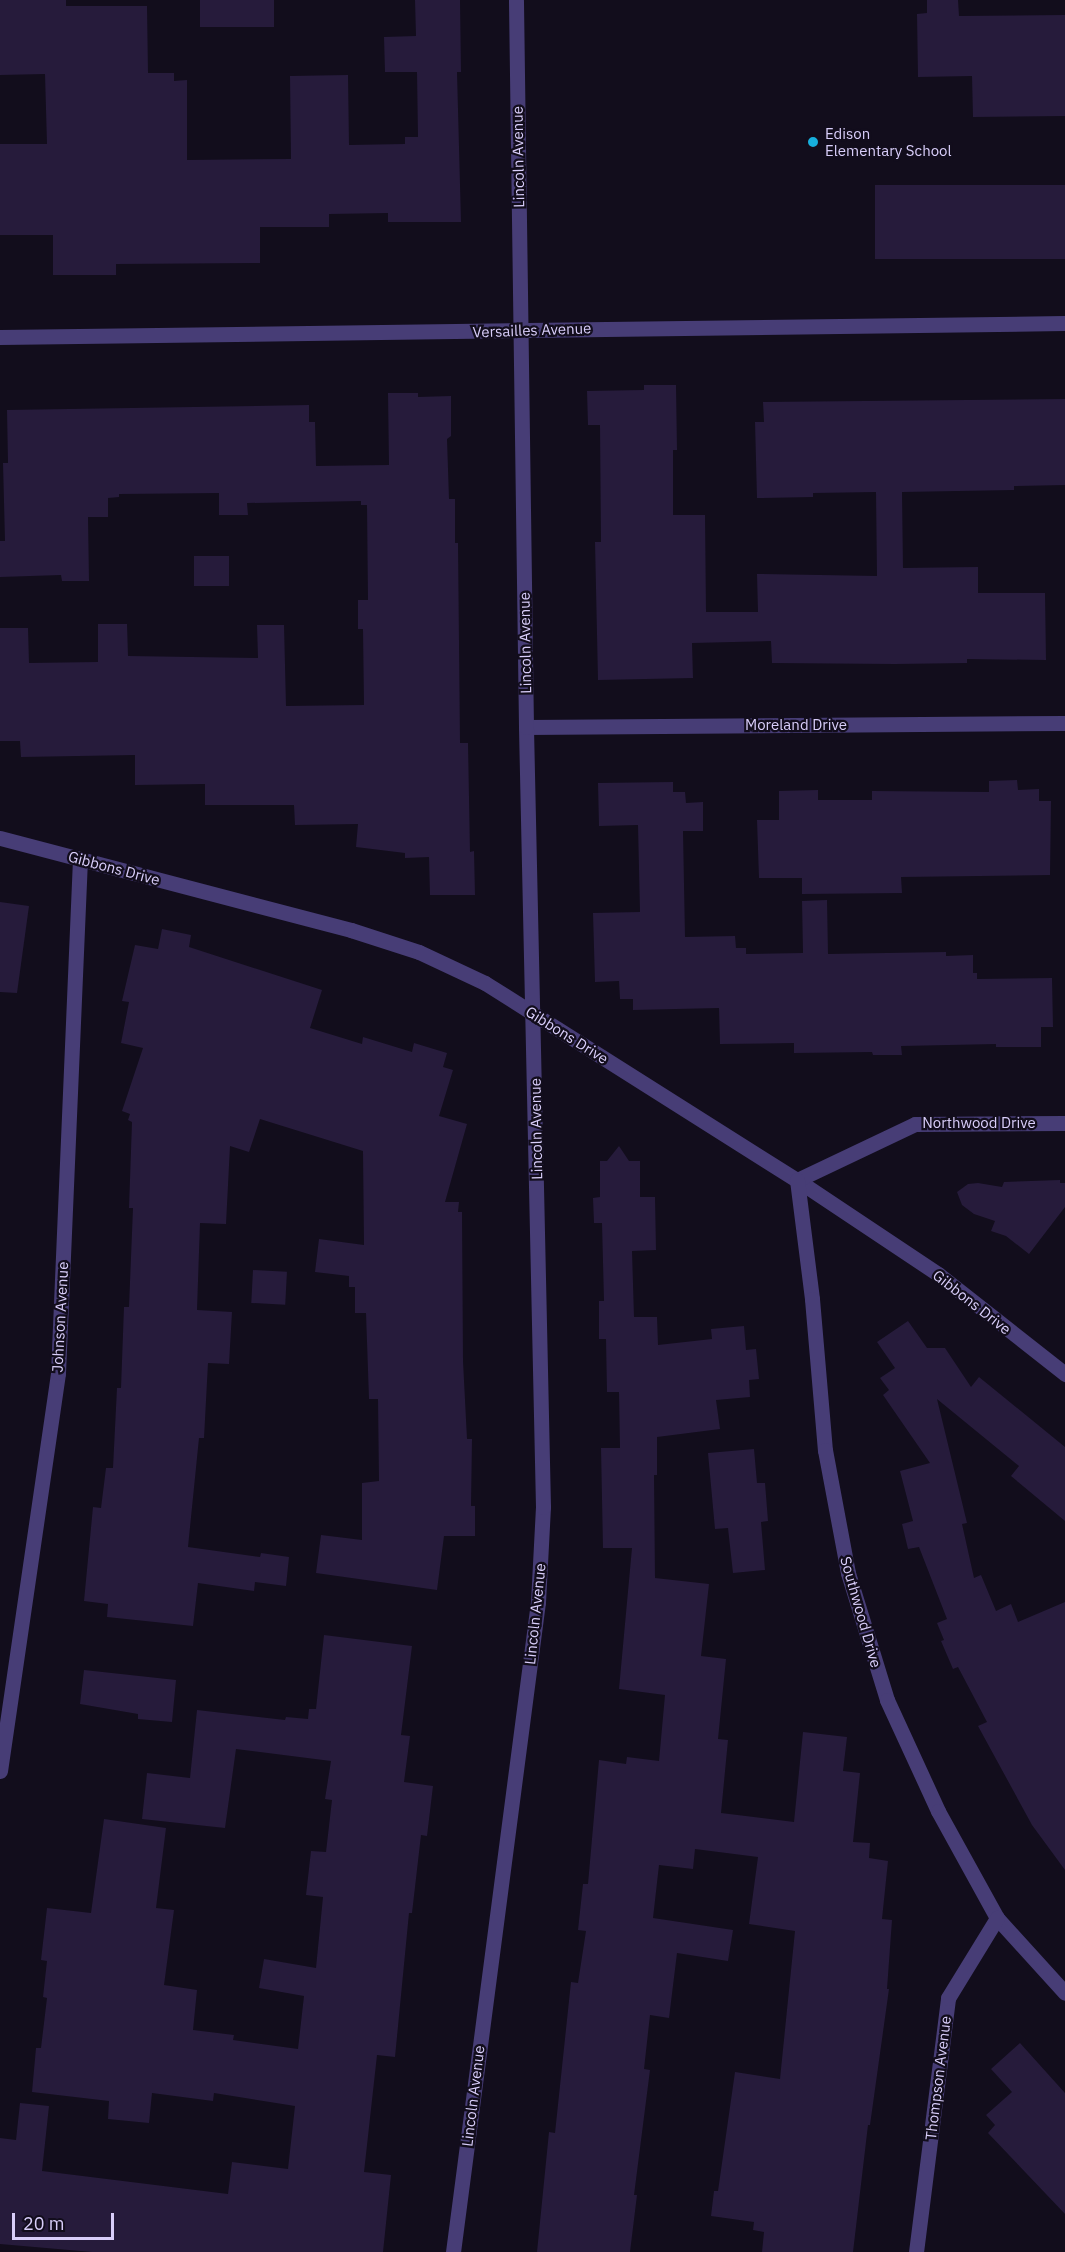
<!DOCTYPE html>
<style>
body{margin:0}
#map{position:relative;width:1065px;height:2252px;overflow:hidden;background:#120d1c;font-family:"IBM Plex Sans",sans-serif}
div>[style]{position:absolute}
.building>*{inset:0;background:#261b3b;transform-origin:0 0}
.street>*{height:15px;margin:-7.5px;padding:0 7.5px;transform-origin:7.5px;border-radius:7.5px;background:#473d76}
.dots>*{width:16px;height:16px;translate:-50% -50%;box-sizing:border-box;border:3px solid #120d1c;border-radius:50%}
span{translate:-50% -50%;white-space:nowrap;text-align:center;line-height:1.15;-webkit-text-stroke:4.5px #120d1c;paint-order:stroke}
.poi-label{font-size:15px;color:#d9cefa}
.left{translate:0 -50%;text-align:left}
.street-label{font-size:15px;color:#d9cefa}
.scale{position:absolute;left:12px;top:2213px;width:102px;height:27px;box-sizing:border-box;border:3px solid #d9cefa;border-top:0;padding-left:8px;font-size:18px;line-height:21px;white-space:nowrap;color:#d9cefa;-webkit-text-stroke:4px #120d1c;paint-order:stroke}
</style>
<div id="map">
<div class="building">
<div style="clip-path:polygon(0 0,66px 0,66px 6px,147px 6px,148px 73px,174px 73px,174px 81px,187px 80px,187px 160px,291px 159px,290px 76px,348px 75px,349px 145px,405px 144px,405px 137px,418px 137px,417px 72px,385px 72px,384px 37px,416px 36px,415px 0,460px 0,461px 72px,457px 72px,461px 222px,388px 222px,388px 213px,329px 214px,329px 227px,260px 227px,260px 263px,116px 264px,116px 275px,53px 275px,53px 235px,0 235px,0 144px,47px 144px,45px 74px,0 75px)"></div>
<div style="left:200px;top:0;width:74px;height:27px"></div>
<div style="clip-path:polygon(927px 0,958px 0,959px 16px,1065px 15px,1065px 116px,973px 117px,972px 76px,918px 77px,917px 14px,927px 13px)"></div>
<div style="left:1065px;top:185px;width:74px;height:190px;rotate:90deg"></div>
<div style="clip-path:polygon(644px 385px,676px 385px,677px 450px,673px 450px,673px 515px,705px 515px,706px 612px,758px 612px,757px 574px,877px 576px,876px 492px,813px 493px,813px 497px,757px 498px,755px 422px,764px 422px,763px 402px,1065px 399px,1065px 485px,1014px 486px,1014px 490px,902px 492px,903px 568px,978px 567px,978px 593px,1045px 593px,1046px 660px,967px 659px,967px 663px,895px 664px,772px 663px,771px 641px,692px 643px,693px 678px,598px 680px,595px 542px,601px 542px,600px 425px,588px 425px,587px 391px,644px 390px)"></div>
<div style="clip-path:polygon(388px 393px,418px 393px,418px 397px,451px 396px,451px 436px,447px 439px,449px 499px,455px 499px,455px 543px,458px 543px,460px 743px,468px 743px,470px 852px,474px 851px,475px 895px,430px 895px,429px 857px,405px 858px,405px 853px,356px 847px,358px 824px,295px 825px,294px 805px,205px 805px,205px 784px,135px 785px,135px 755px,21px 757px,20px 741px,0 741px,0 628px,28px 628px,29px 663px,98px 662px,98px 624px,127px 624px,128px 656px,258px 658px,257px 625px,284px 625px,286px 706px,364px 705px,363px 629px,358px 629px,358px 600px,368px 600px,367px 505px,361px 505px,361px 501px,247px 503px,248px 515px,219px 515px,219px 493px,119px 494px,119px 497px,108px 498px,108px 517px,88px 517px,89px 581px,62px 581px,61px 575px,0 577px,0 541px,5px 541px,3px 463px,8px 463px,7px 410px,309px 405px,309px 422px,315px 422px,316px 466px,389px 465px)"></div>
<div style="left:194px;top:556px;width:35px;height:30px"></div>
<div style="clip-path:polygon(1017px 780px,1018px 790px,1039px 789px,1039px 801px,1051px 801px,1050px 875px,901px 877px,902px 893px,802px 894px,802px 878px,759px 878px,757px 820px,779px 820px,779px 791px,818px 790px,818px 800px,872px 800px,872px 791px,989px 792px,989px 781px)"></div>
<div style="clip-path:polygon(673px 782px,673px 792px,685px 792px,686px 803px,703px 802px,703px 831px,683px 831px,685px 937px,735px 936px,736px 948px,746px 948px,746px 954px,803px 953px,802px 901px,827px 900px,828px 954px,946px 952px,946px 956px,973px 955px,973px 973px,977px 973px,977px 979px,1052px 978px,1053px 1027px,1041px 1027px,1041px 1047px,996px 1047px,996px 1044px,901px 1046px,902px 1055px,873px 1055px,872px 1052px,794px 1053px,794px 1043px,720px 1044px,719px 1008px,633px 1010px,633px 999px,620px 999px,619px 981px,595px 982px,593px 913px,640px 912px,638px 825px,599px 826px,598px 783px)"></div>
<div style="clip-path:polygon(0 902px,29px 906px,17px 993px,0 992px)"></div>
<div style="clip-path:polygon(162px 929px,191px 935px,189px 947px,322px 990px,310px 1028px,362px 1044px,363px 1037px,412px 1052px,414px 1043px,447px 1053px,443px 1067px,453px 1070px,439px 1116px,467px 1124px,445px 1202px,459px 1202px,458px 1212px,462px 1212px,463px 1361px,467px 1439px,472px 1439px,471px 1506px,475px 1506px,475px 1536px,444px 1536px,437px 1590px,316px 1573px,321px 1535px,362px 1540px,362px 1483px,379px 1481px,378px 1399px,369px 1399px,366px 1313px,355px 1313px,355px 1287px,349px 1287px,349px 1276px,315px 1272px,319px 1239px,364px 1245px,363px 1151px,260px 1119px,249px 1152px,230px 1146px,226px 1224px,200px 1223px,197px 1310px,232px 1312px,229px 1364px,208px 1363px,204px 1438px,199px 1438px,188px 1547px,260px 1557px,261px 1553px,289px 1557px,286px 1586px,255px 1582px,254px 1591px,198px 1583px,193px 1626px,107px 1617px,108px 1604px,84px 1601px,93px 1507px,101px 1508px,106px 1468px,113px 1468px,117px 1388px,121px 1388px,124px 1307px,129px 1307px,133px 1208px,129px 1208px,132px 1122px,128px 1120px,130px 1114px,122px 1111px,143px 1048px,121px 1043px,129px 1002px,122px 1001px,135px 945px,158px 949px)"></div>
<div style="clip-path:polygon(619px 1146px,629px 1161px,640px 1161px,640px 1197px,655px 1197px,656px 1250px,632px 1251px,634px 1317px,657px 1317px,658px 1345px,712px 1339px,711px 1329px,744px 1326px,746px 1350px,756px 1349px,759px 1379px,749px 1380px,750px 1397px,716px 1400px,720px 1429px,657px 1437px,657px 1475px,654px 1475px,655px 1578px,709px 1584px,701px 1656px,726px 1659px,718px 1739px,728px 1740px,721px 1813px,794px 1822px,803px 1732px,847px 1737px,843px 1771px,860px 1773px,853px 1842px,870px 1843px,869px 1858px,888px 1861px,882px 1919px,892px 1920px,887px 1989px,889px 1989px,870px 2125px,868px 2125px,853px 2252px,762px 2252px,764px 2232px,753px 2230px,754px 2222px,711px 2216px,714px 2191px,718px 2191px,735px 2072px,780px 2079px,795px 1931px,749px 1924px,758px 1857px,695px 1849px,693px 1869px,659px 1865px,653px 1918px,733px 1930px,728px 1961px,677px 1953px,669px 2018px,650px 2015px,644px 2069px,650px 2070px,634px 2195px,637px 2195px,630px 2252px,537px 2252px,549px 2132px,555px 2133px,571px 1982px,578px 1983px,586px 1931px,578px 1930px,583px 1884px,588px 1884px,599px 1760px,626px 1764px,627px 1757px,659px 1761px,665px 1695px,619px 1689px,632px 1548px,603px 1548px,601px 1448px,620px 1448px,619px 1392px,607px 1392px,606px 1339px,599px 1339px,599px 1301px,604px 1301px,602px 1223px,594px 1223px,593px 1198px,600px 1197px,600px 1161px,607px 1161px)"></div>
<div style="clip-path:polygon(1060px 1180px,1060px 1183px,1065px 1183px,1065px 1207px,1029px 1254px,1006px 1236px,991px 1231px,995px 1221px,974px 1214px,962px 1205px,957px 1192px,968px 1184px,978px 1183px,1002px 1187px,1004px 1182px)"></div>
<div style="left:253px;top:1270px;width:34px;height:33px;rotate:3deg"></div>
<div style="clip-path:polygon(908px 1321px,927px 1348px,945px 1348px,971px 1387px,979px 1377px,1065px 1447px,1065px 1521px,1011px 1476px,1019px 1466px,937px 1399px,967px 1523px,962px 1524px,974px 1578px,981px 1575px,996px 1611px,1011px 1604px,1018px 1622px,1065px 1602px,1065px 1870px,1032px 1825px,978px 1726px,987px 1722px,958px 1667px,953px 1669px,941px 1641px,944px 1640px,937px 1623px,947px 1619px,919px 1547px,908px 1549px,902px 1524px,913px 1521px,900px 1471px,930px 1463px,883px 1395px,889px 1390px,880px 1378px,895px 1368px,877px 1342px)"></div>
<div style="clip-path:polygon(754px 1449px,757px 1483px,765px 1483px,768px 1521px,761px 1522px,765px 1570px,733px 1573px,728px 1528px,715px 1529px,708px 1453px)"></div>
<div style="clip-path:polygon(324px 1635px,412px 1646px,401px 1735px,410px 1736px,404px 1782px,433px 1786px,427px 1836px,421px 1835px,412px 1913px,409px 1913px,395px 2057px,377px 2055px,364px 2172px,391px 2175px,383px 2252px,92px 2252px,0 2244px,0 2138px,16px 2140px,20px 2103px,49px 2106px,42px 2171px,228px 2194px,232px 2162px,288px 2169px,295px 2106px,214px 2093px,213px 2101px,152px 2093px,149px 2123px,108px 2119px,109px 2101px,32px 2092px,36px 2048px,41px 2048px,47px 1998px,43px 1997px,47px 1961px,41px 1960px,47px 1908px,91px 1913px,104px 1819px,166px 1828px,156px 1908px,174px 1910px,164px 1985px,197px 1990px,193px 2030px,234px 2035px,233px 2040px,298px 2049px,304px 1996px,259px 1988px,264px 1959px,316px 1968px,323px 1897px,306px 1895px,311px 1851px,326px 1852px,332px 1800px,325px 1799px,331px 1761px,236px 1749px,225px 1828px,142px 1819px,147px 1773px,190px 1778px,197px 1710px,285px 1720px,286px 1717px,308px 1719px,309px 1709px,316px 1709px)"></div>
<div style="clip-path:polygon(84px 1670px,176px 1680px,172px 1722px,138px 1719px,138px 1714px,80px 1704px)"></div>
<div style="clip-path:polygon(1020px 2043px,1065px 2093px,1065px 2214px,988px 2133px,995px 2125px,986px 2115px,1012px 2092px,991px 2069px)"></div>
</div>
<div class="street">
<div style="left:0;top:337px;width:1065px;rotate:-0.75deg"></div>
<div style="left:526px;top:727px;width:539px;rotate:-0.43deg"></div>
<div style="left:0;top:838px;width:363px;rotate:14.7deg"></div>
<div style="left:351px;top:930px;width:71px;rotate:17.9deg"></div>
<div style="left:419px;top:952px;width:73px;rotate:25.2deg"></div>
<div style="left:485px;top:983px;width:369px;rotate:32.3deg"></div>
<div style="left:797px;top:1180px;width:169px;rotate:33.7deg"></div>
<div style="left:938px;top:1274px;width:162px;rotate:38.2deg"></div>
<div style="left:1065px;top:1123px;width:150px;rotate:179.6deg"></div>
<div style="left:915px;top:1124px;width:131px;rotate:154.6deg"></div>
<div style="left:797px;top:1180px;width:120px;rotate:82.8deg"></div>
<div style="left:812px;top:1299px;width:152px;rotate:85.1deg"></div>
<div style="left:825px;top:1450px;width:125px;rotate:79.4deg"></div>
<div style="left:848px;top:1573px;width:133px;rotate:72.9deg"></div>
<div style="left:887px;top:1700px;width:122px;rotate:65.3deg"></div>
<div style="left:938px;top:1811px;width:122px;rotate:61.1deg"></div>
<div style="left:997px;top:1918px;width:101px;rotate:47.8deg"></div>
<div style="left:0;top:1771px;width:402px;rotate:-81.7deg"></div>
<div style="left:58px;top:1373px;width:514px;rotate:-87.55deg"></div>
<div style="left:453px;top:2252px;width:656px;rotate:-82.55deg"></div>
<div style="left:538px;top:1602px;width:95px;rotate:-87deg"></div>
<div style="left:543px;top:1507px;width:780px;rotate:-91.25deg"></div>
<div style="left:526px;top:727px;width:727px;rotate:-90.79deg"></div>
<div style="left:916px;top:2252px;width:256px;rotate:-82.8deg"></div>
<div style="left:948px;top:1998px;width:94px;rotate:-58.5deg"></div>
</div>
<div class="dots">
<div style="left:813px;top:142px;background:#17afdd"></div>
</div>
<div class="poi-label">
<span class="left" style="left:825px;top:142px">Edison<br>Elementary School</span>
</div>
<div class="street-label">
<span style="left:518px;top:157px;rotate:-91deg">Lincoln Avenue</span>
<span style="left:532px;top:330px;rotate:-2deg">Versailles Avenue</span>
<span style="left:525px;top:643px;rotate:-91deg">Lincoln Avenue</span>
<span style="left:796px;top:725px">Moreland Drive</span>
<span style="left:114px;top:868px;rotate:15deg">Gibbons Drive</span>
<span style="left:567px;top:1035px;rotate:32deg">Gibbons Drive</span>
<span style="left:979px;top:1123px">Northwood Drive</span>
<span style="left:536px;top:1129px;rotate:-91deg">Lincoln Avenue</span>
<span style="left:972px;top:1302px;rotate:38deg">Gibbons Drive</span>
<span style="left:60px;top:1317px;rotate:-87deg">Johnson Avenue</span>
<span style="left:861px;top:1612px;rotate:74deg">Southwood Drive</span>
<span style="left:535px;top:1614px;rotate:-84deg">Lincoln Avenue</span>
<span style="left:938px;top:2078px;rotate:-83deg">Thompson Avenue</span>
<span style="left:473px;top:2096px;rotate:-83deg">Lincoln Avenue</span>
</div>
<div class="scale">20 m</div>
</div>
